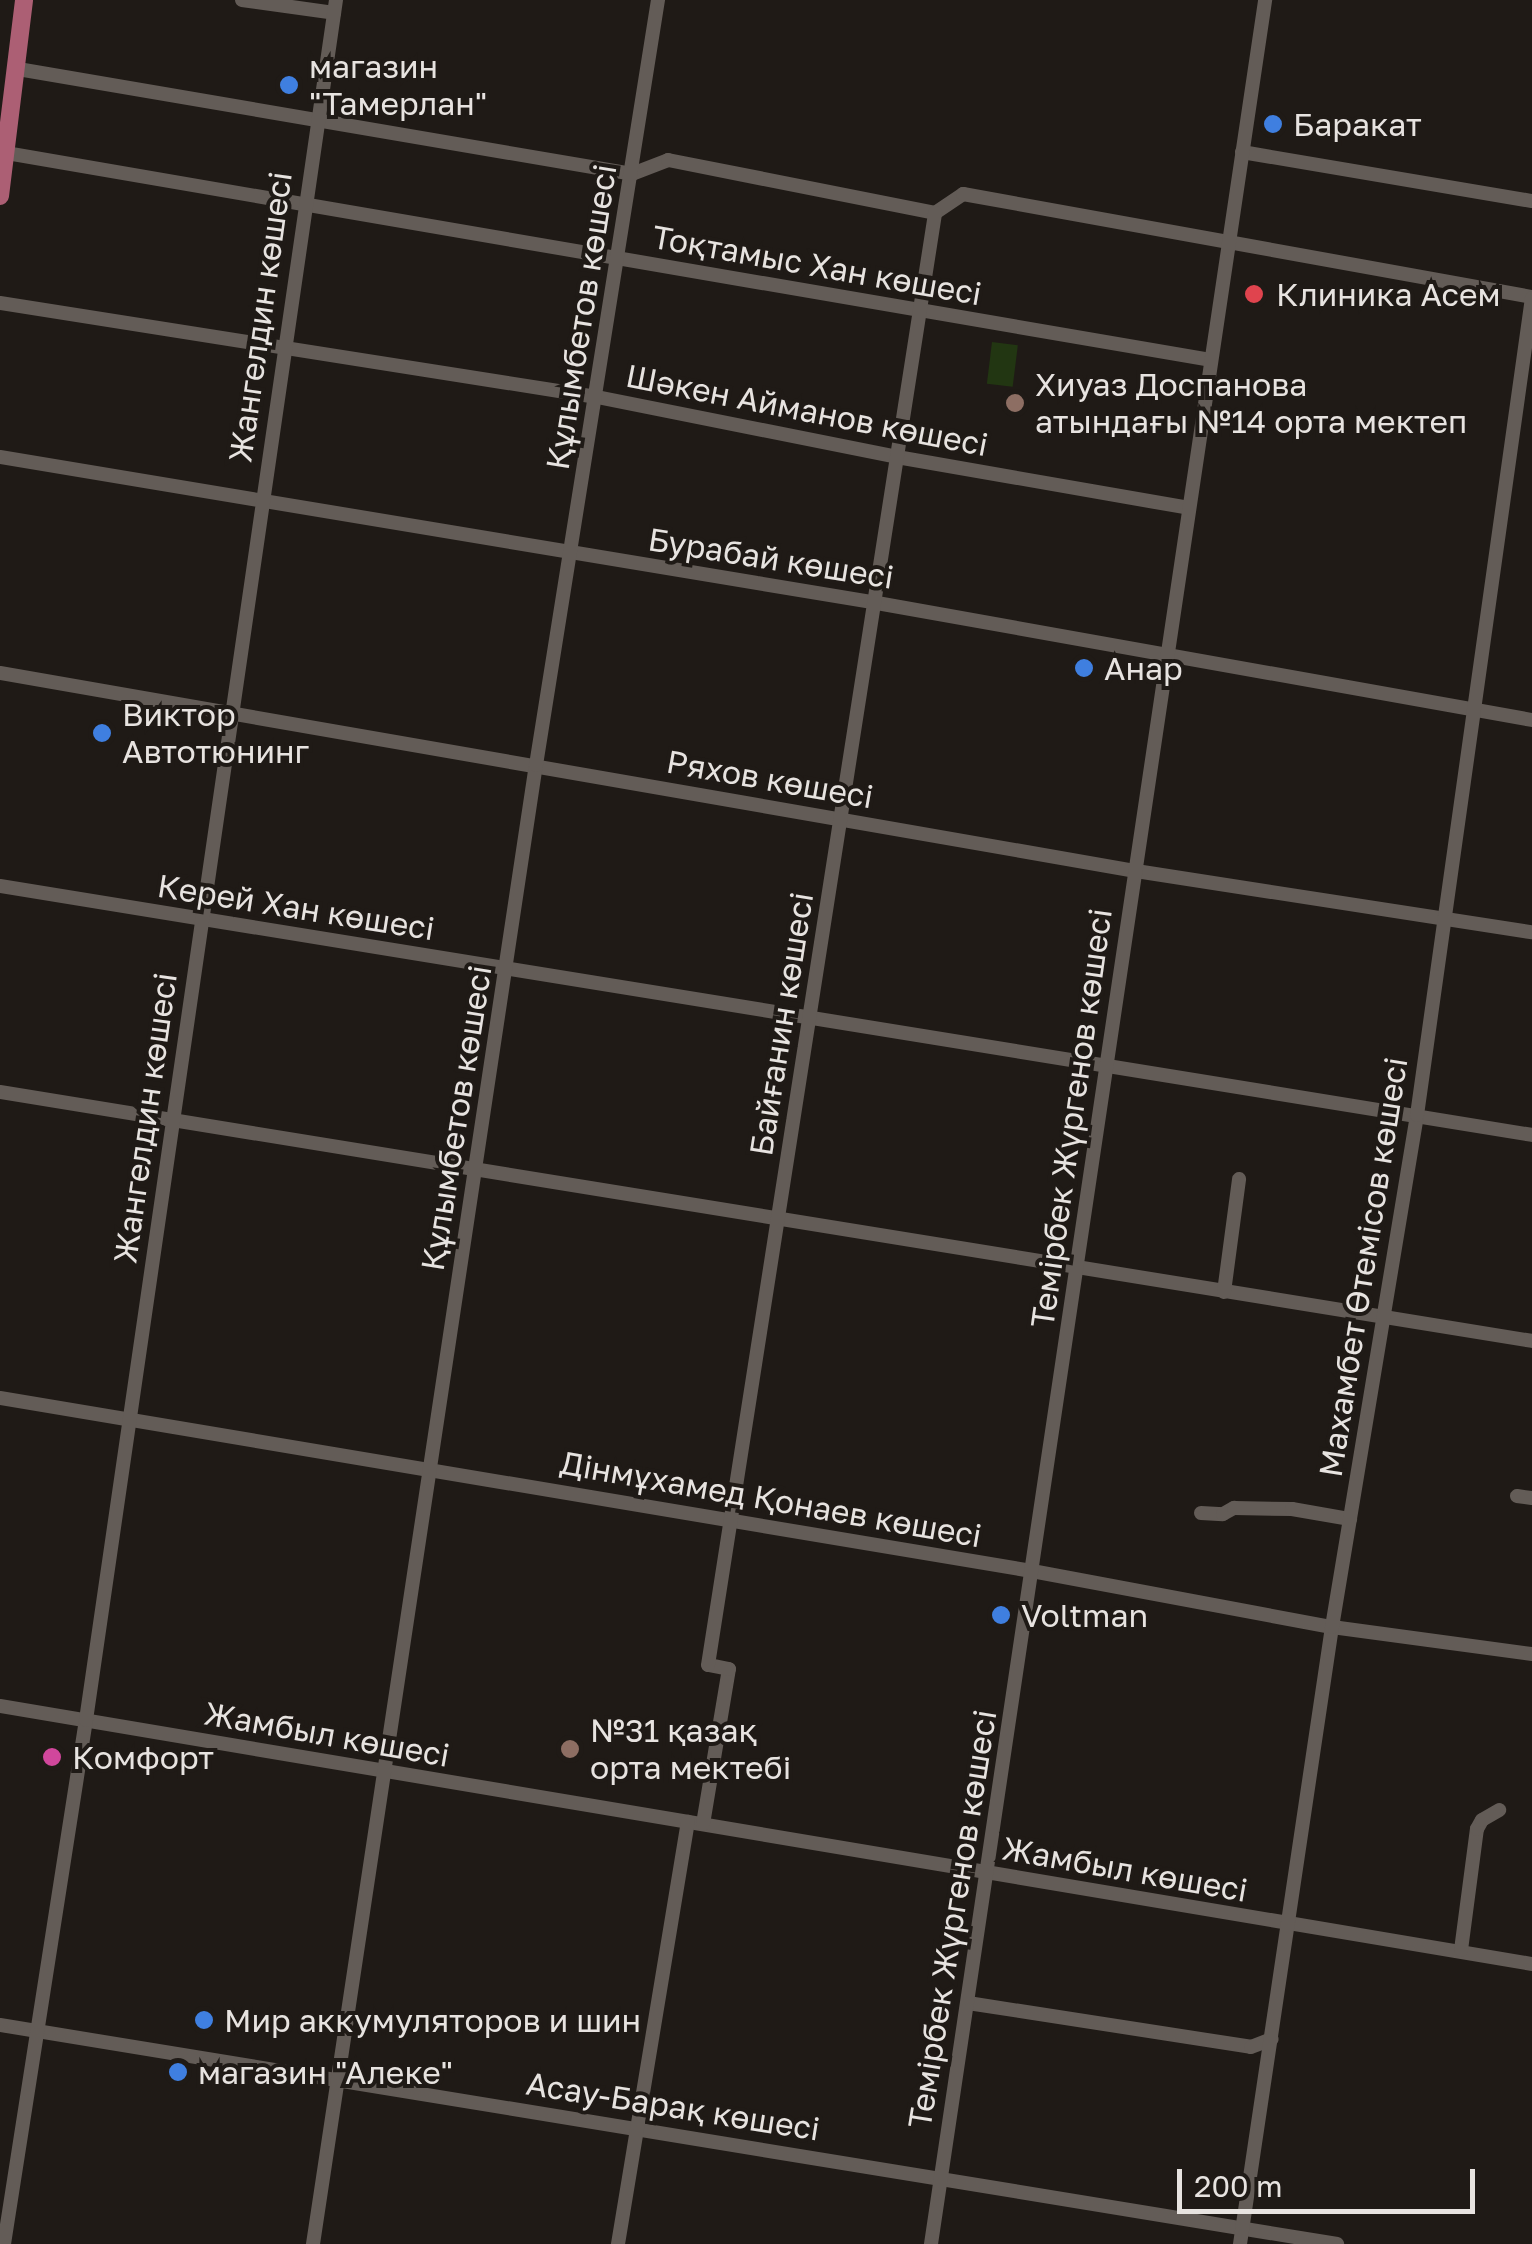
<!DOCTYPE html>
<meta charset="utf-8">
<style>
body{margin:0}
#map{position:relative;width:1532px;height:2244px;overflow:hidden;background:#1f1a16;font-family:"Golos Text",sans-serif}
div>[style]{position:absolute}
.green>*{inset:0;background:#223612;transform-origin:0 0}
.minor>*{height:14px;margin:-7px;padding:0 7px;transform-origin:7px;border-radius:7px;background:#635c57}
.major>*{height:18px;margin:-9px;padding:0 9px;transform-origin:9px;border-radius:9px;background:#ac5f74}
.dots>*{width:28px;height:28px;translate:-50% -50%;box-sizing:border-box;border:5px solid #1f1a16;border-radius:50%}
span{translate:-50% -50%;white-space:nowrap;text-align:center;line-height:1.15;-webkit-text-stroke:8px #1f1a16;paint-order:stroke}
.poi-label{font-size:32px;color:#e7e3e0}
.left{translate:0 -50%;text-align:left}
.street-label{font-size:32px;color:#e7e3e0}
.scale{position:absolute;left:1177px;top:2169px;width:298px;height:45px;box-sizing:border-box;border:5px solid #e7e3e0;border-top:0;padding-left:12px;font-size:30px;line-height:35px;white-space:nowrap;color:#e7e3e0;-webkit-text-stroke:8px #1f1a16;paint-order:stroke}
</style>
<div id="map">
<div class="green">
<div style="left:992px;top:342px;width:26px;height:42px;rotate:7deg"></div>
</div>
<div class="minor">
<div style="left:242px;top:0;width:93px;rotate:8deg"></div>
<div style="left:18px;top:69px;width:623px;rotate:9.7deg"></div>
<div style="left:632px;top:174px;width:39px;rotate:-21deg"></div>
<div style="left:668px;top:160px;width:272px;rotate:11.2deg"></div>
<div style="left:935px;top:213px;width:34px;rotate:-34deg"></div>
<div style="left:963px;top:194px;width:578px;rotate:10.26deg"></div>
<div style="left:0;top:152px;width:1228px;rotate:9.75deg"></div>
<div style="left:1242px;top:152px;width:294px;rotate:9.6deg"></div>
<div style="left:0;top:303px;width:604px;rotate:8.95deg"></div>
<div style="left:597px;top:397px;width:306px;rotate:11.3deg"></div>
<div style="left:897px;top:457px;width:295px;rotate:9.9deg"></div>
<div style="left:0;top:457px;width:889px;rotate:9.45deg"></div>
<div style="left:877px;top:603px;width:665px;rotate:10.13deg"></div>
<div style="left:0;top:673px;width:1153px;rotate:9.89deg"></div>
<div style="left:1136px;top:871px;width:401px;rotate:8.8deg"></div>
<div style="left:0;top:886px;width:1552px;rotate:9.23deg"></div>
<div style="left:0;top:1092px;width:1552px;rotate:9.23deg"></div>
<div style="left:1224px;top:1292px;width:114px;rotate:-82.4deg"></div>
<div style="left:0;top:1398px;width:1046px;rotate:9.52deg"></div>
<div style="left:1032px;top:1571px;width:305px;rotate:10.6deg"></div>
<div style="left:1332px;top:1627px;width:202px;rotate:7.7deg"></div>
<div style="left:1517px;top:1496px;width:15px;rotate:8deg"></div>
<div style="left:1201px;top:1513px;width:22px;rotate:3deg"></div>
<div style="left:1223px;top:1514px;width:13px;rotate:-29deg"></div>
<div style="left:1234px;top:1508px;width:58px;rotate:1deg"></div>
<div style="left:1292px;top:1509px;width:59px;rotate:9.8deg"></div>
<div style="left:0;top:1706px;width:1554px;rotate:9.56deg"></div>
<div style="left:703px;top:1824px;width:157px;rotate:-80.5deg"></div>
<div style="left:729px;top:1669px;width:21px;rotate:-169deg"></div>
<div style="left:708px;top:1665px;width:1470px;rotate:-81.11deg"></div>
<div style="left:1461px;top:1950px;width:122px;rotate:-82.5deg"></div>
<div style="left:1477px;top:1829px;width:10px;rotate:-61deg"></div>
<div style="left:1482px;top:1820px;width:20px;rotate:-30deg"></div>
<div style="left:968px;top:2003px;width:286px;rotate:8.8deg"></div>
<div style="left:1251px;top:2047px;width:22px;rotate:-21deg"></div>
<div style="left:0;top:2025px;width:1355px;rotate:9.3deg"></div>
<div style="left:4px;top:2244px;width:530px;rotate:-81.11deg"></div>
<div style="left:86px;top:1720px;width:1738px;rotate:-81.73deg"></div>
<div style="left:313px;top:2244px;width:1496px;rotate:-81.43deg"></div>
<div style="left:536px;top:765px;width:775px;rotate:-80.94deg"></div>
<div style="left:618px;top:2244px;width:428px;rotate:-80.6deg"></div>
<div style="left:931px;top:2244px;width:2269px;rotate:-81.53deg"></div>
<div style="left:1240px;top:2244px;width:624px;rotate:-81.52deg"></div>
<div style="left:1332px;top:1627px;width:519px;rotate:-80.57deg"></div>
<div style="left:1417px;top:1115px;width:825px;rotate:-81.99deg"></div>
</div>
<div class="major">
<div style="left:0;top:196px;width:197px;rotate:-83deg"></div>
</div>
<div class="dots">
<div style="left:289px;top:85px;background:#3f7fe0"></div>
<div style="left:1273px;top:124px;background:#3f7fe0"></div>
<div style="left:1254px;top:294px;background:#e0444e"></div>
<div style="left:1015px;top:403px;background:#8d6e63"></div>
<div style="left:1084px;top:668px;background:#3f7fe0"></div>
<div style="left:102px;top:733px;background:#3f7fe0"></div>
<div style="left:1001px;top:1615px;background:#3f7fe0"></div>
<div style="left:570px;top:1749px;background:#8d6e63"></div>
<div style="left:52px;top:1757px;background:#d1479c"></div>
<div style="left:204px;top:2020px;background:#3f7fe0"></div>
<div style="left:178px;top:2072px;background:#3f7fe0"></div>
</div>
<div class="poi-label">
<span class="left" style="left:309px;top:85px">магазин<br>"Тамерлан"</span>
<span class="left" style="left:1293px;top:124px">Баракат</span>
<span class="left" style="left:1276px;top:294px">Клиника Асем</span>
<span class="left" style="left:1035px;top:403px">Хиуаз Доспанова<br>атындағы №14 орта мектеп</span>
<span class="left" style="left:1104px;top:668px">Анар</span>
<span class="left" style="left:122px;top:733px">Виктор<br>Автотюнинг</span>
<span class="left" style="left:1021px;top:1615px">Voltman</span>
<span class="left" style="left:590px;top:1749px">№31 қазақ<br>орта мектебі</span>
<span class="left" style="left:72px;top:1757px">Комфорт</span>
<span class="left" style="left:224px;top:2020px">Мир аккумуляторов и шин</span>
<span class="left" style="left:198px;top:2072px">магазин "Алеке"</span>
</div>
<div class="street-label">
<span style="left:817px;top:265px;rotate:10deg">Тоқтамыс Хан көшесі</span>
<span style="left:260px;top:317px;rotate:-82deg">Жангелдин көшесі</span>
<span style="left:581px;top:317px;rotate:-81deg">Құлымбетов көшесі</span>
<span style="left:807px;top:410px;rotate:11deg">Шәкен Айманов көшесі</span>
<span style="left:771px;top:558px;rotate:9deg">Бурабай көшесі</span>
<span style="left:770px;top:779px;rotate:10deg">Ряхов көшесі</span>
<span style="left:296px;top:907px;rotate:9deg">Керей Хан көшесі</span>
<span style="left:781px;top:1024px;rotate:-81deg">Байғанин көшесі</span>
<span style="left:145px;top:1118px;rotate:-82deg">Жангелдин көшесі</span>
<span style="left:456px;top:1118px;rotate:-81deg">Құлымбетов көшесі</span>
<span style="left:1071px;top:1118px;rotate:-82deg">Темірбек Жүргенов көшесі</span>
<span style="left:1363px;top:1267px;rotate:-81deg">Махамбет Өтемісов көшесі</span>
<span style="left:771px;top:1499px;rotate:10deg">Дінмұхамед Қонаев көшесі</span>
<span style="left:327px;top:1734px;rotate:10deg">Жамбыл көшесі</span>
<span style="left:1125px;top:1869px;rotate:10deg">Жамбыл көшесі</span>
<span style="left:952px;top:1919px;rotate:-81deg">Темірбек Жүргенов көшесі</span>
<span style="left:673px;top:2106px;rotate:9deg">Асау-Барақ көшесі</span>
</div>
<div class="scale">200 m</div>
</div>
